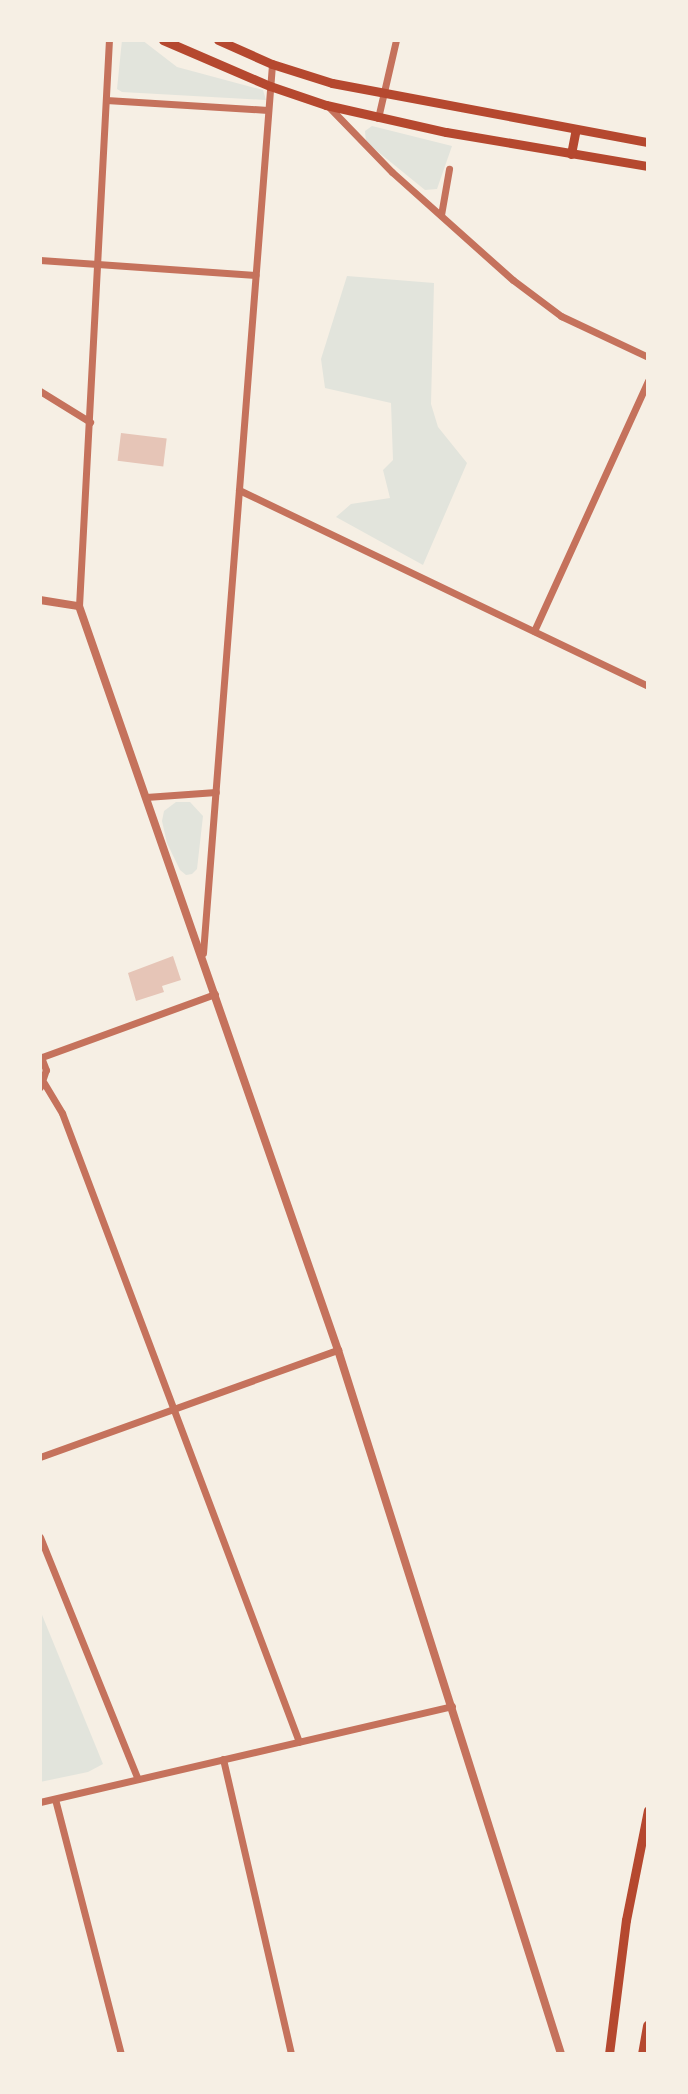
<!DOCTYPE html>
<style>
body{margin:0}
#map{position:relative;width:688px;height:2094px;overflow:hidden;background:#f6efe4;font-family:"Asap Condensed",sans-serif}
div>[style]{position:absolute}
.green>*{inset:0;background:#e2e4dc}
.building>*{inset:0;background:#e6c5b7;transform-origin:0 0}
.minor>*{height:7px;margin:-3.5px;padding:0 3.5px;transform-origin:3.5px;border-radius:3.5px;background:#c5725c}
.tertiary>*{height:8px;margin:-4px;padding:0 4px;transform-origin:4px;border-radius:4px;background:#c5725c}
.secondary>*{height:9px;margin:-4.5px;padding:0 4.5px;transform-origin:4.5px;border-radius:4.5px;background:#b5482f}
.trunk>*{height:11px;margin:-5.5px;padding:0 5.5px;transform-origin:5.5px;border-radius:5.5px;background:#b5482f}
span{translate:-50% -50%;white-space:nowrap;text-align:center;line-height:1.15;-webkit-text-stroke:6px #f6efe4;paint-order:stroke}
.frame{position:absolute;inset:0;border:42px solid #f6efe4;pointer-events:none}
</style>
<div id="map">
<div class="green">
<div style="clip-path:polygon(122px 40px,142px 40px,177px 67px,263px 90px,266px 100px,122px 92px,117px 89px)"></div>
<div style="clip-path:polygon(372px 126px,452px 146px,437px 189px,425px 190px,366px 142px,365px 131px)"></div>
<div style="clip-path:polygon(347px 276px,434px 283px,431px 404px,438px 427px,467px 463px,423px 565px,336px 517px,351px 504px,390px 498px,383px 470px,393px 460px,391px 403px,325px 388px,321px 359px)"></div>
<div style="clip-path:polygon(176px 802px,190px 802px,203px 816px,197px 869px,192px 874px,186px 875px,180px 870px,167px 843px,162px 821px,164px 811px)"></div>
<div style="clip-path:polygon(40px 1610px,103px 1764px,88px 1772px,40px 1782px)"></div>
</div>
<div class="building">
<div style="left:121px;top:433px;width:46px;height:28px;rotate:7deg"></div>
<div style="clip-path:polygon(173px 956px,181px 980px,162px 986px,164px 992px,136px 1001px,128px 973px)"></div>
</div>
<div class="minor">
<div style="left:106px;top:100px;width:162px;rotate:3.5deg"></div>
<div style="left:328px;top:106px;width:92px;rotate:45.9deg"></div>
<div style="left:392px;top:172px;width:162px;rotate:41.8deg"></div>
<div style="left:513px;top:280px;width:60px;rotate:36.9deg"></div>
<div style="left:561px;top:316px;width:96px;rotate:25.2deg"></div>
<div style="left:378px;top:118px;width:80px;rotate:-77deg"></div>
<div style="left:441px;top:215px;width:47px;rotate:-80.1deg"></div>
<div style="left:40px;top:260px;width:216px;rotate:4deg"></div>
<div style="left:40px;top:391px;width:59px;rotate:31.8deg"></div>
<div style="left:239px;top:490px;width:454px;rotate:25.6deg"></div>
<div style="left:79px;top:606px;width:567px;rotate:-86.97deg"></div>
<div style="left:534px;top:631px;width:275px;rotate:-65.5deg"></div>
<div style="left:146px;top:797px;width:70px;rotate:-4.1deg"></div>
<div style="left:203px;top:953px;width:892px;rotate:-85.56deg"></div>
<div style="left:42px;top:1057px;width:184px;rotate:-20deg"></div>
<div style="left:44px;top:1083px;width:35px;rotate:59deg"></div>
<div style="left:62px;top:1113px;width:672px;rotate:69.35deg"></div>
<div style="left:40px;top:1087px;width:18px;rotate:-71deg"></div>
<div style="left:46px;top:1070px;width:14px;rotate:-111deg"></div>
<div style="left:40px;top:1457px;width:317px;rotate:-19.8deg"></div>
<div style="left:40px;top:1537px;width:261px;rotate:68deg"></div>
<div style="left:223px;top:1759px;width:303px;rotate:77deg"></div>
<div style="left:55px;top:1799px;width:263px;rotate:75.5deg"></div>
<div style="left:40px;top:1802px;width:423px;rotate:-13.1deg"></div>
</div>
<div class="tertiary">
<div style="left:40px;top:600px;width:39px;rotate:9deg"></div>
<div style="left:79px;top:606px;width:788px;rotate:70.81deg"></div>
<div style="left:338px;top:1350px;width:738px;rotate:72.42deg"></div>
</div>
<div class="secondary">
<div style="left:163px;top:40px;width:116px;rotate:23.3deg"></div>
<div style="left:270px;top:86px;width:59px;rotate:18.7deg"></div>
<div style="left:326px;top:105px;width:123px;rotate:12.7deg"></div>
<div style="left:446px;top:132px;width:205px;rotate:9.6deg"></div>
<div style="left:218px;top:40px;width:59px;rotate:24deg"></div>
<div style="left:272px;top:64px;width:63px;rotate:17.6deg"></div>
<div style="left:332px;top:83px;width:321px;rotate:10.6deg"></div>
<div style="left:571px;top:154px;width:25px;rotate:-79deg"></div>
<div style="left:609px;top:2054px;width:135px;rotate:-82.8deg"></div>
<div style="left:626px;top:1920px;width:112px;rotate:-78.7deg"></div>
</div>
<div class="trunk">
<div style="left:643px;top:2054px;width:29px;rotate:-80deg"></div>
</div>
<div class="frame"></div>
</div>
